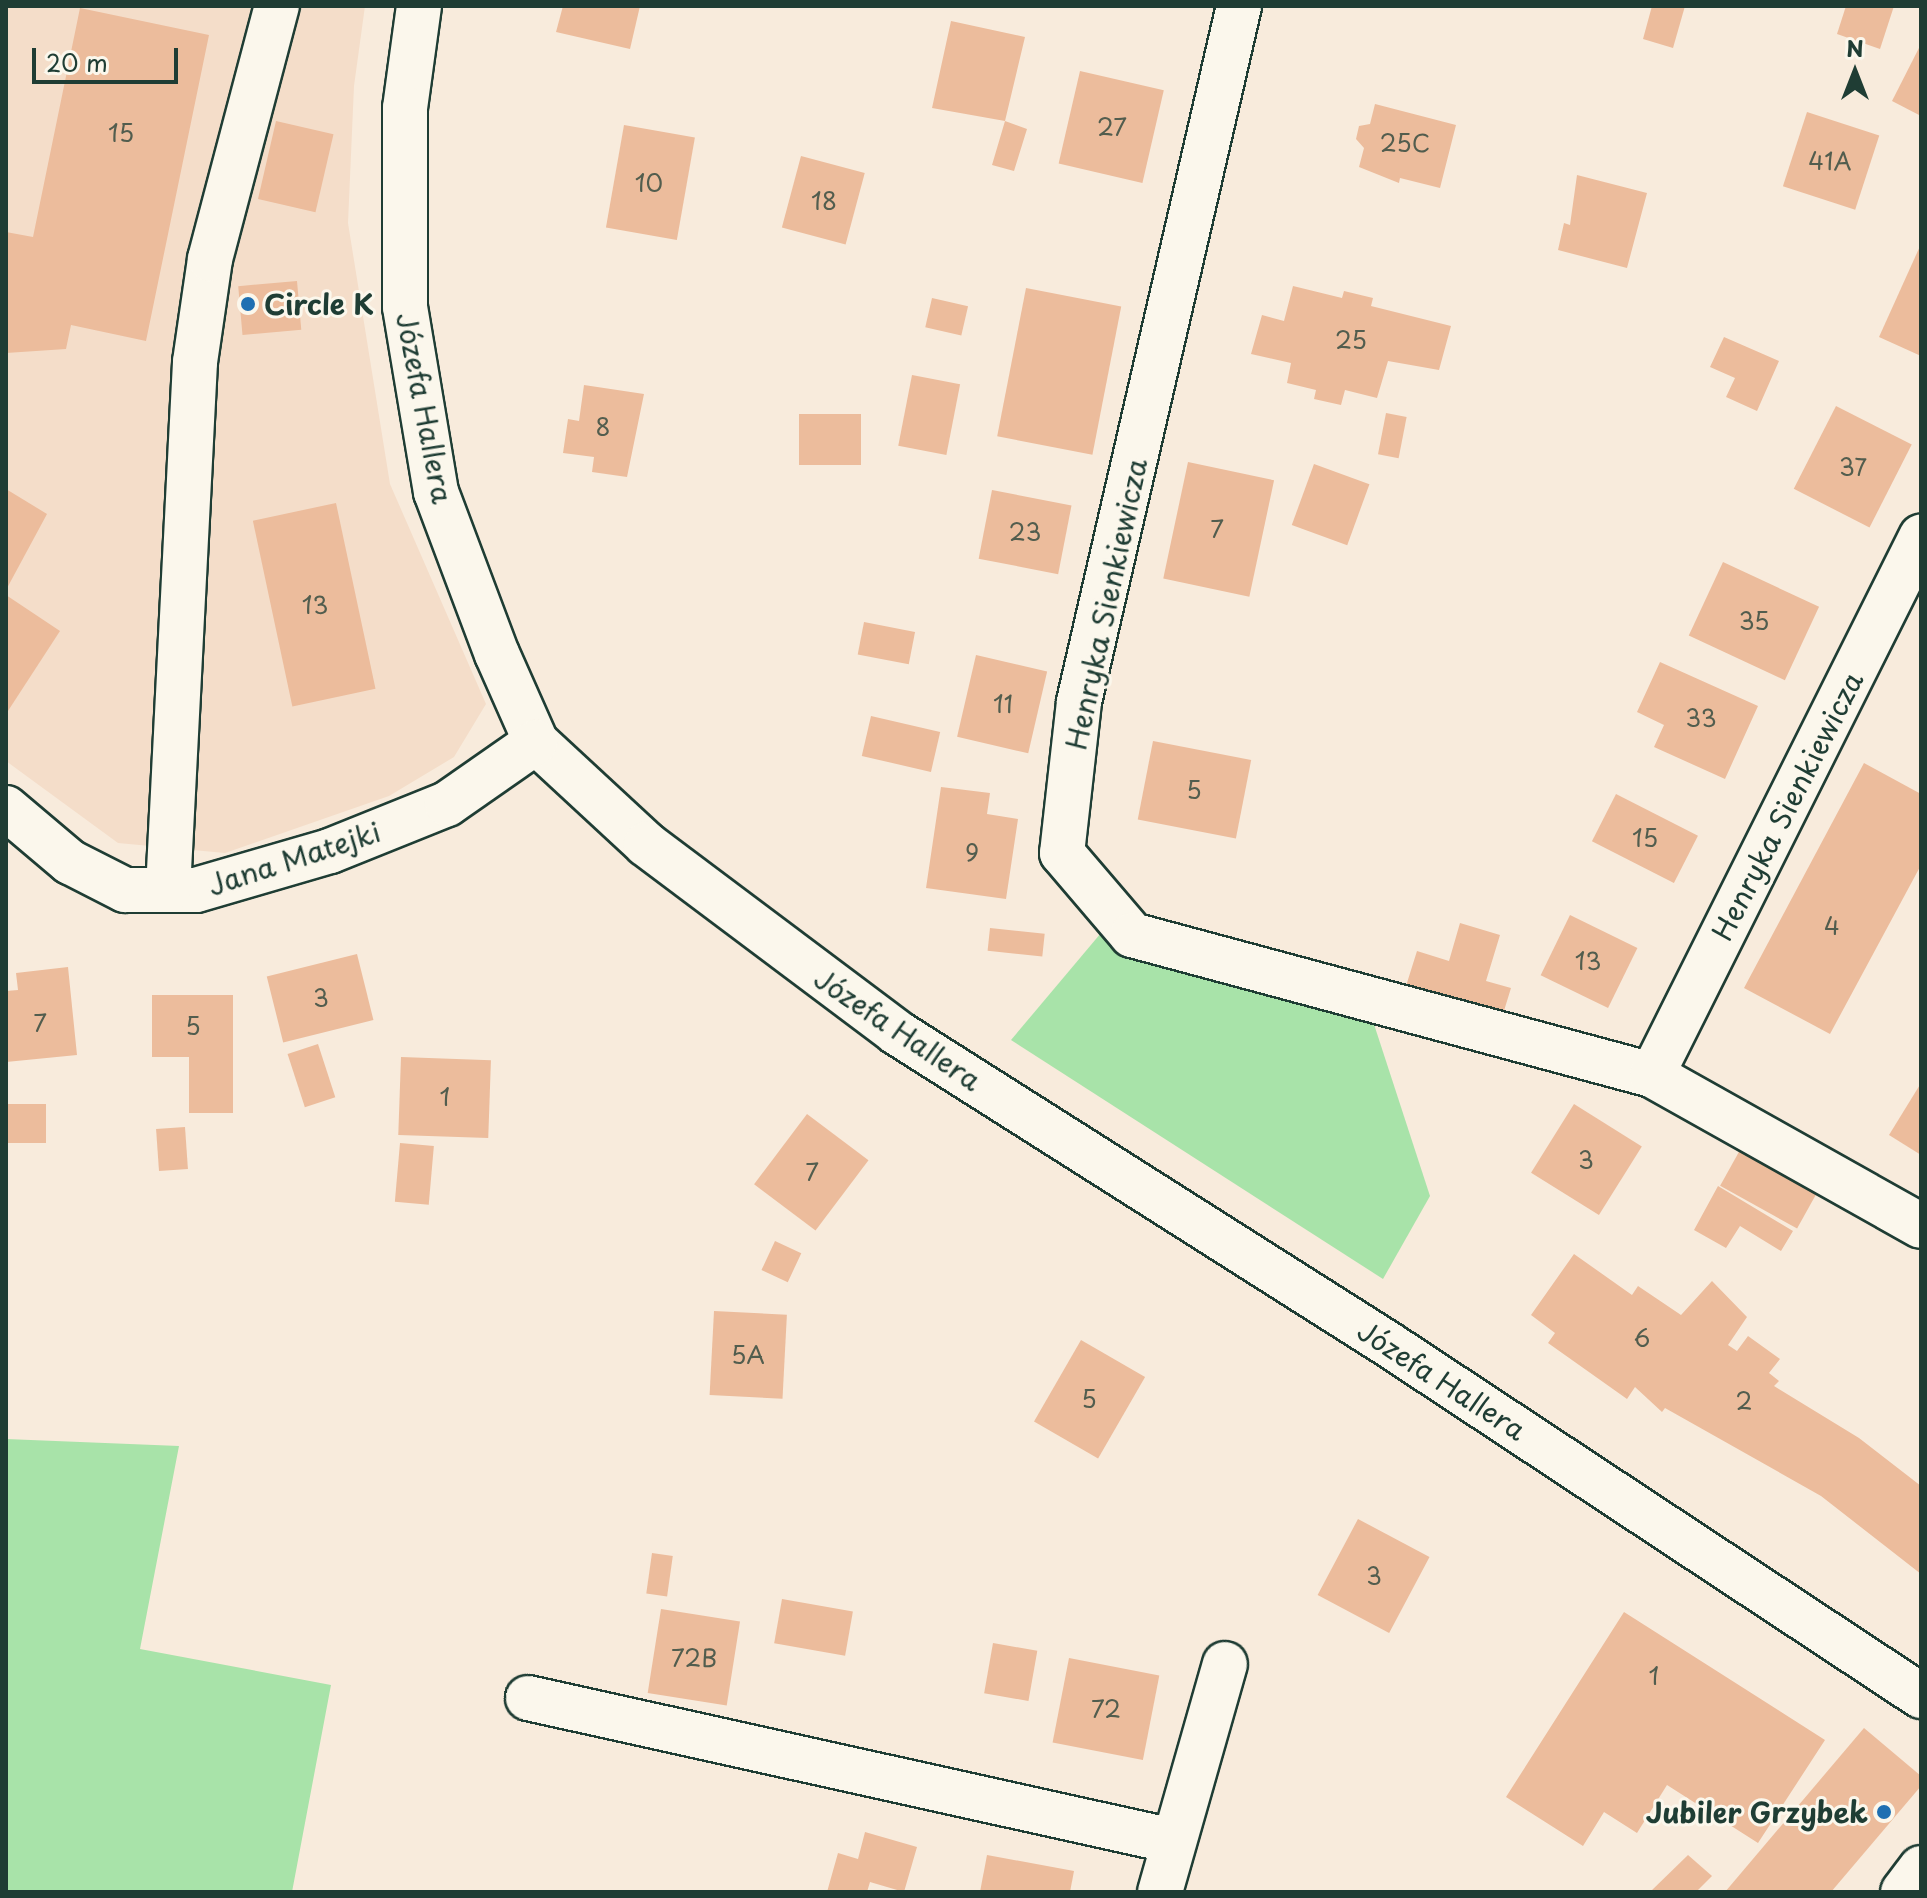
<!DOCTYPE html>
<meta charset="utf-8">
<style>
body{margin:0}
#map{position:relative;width:1927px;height:1898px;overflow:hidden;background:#f8ebdc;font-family:"Playpen Sans",sans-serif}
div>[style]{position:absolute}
.built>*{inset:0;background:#f4ddc9}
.green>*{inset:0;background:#a8e3a9}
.building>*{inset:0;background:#ecbc9c;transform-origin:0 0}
.roads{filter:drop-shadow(2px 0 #1f3d34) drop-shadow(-2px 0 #1f3d34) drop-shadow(0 2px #1f3d34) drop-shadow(0 -2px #1f3d34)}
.minor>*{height:44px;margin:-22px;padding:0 22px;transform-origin:22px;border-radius:22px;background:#fbf7ec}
.dots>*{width:22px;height:22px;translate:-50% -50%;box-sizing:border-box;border:4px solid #fbf7ec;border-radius:50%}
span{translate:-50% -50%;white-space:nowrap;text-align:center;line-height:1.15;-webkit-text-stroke:6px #fbf7ec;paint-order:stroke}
.number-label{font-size:24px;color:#525d4e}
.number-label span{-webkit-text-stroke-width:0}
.poi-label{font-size:28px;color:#1f3d34;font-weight:700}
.left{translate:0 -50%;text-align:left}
.right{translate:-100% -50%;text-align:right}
.street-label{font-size:28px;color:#1f3d34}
.frame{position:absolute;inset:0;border:8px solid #1f3d34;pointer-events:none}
.north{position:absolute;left:1815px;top:32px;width:80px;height:80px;-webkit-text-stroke:6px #fbf7ec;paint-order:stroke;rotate:0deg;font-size:22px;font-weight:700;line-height:32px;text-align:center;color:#1f3d34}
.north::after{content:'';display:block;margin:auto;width:28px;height:36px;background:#1f3d34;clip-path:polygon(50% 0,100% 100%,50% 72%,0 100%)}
.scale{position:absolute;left:32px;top:48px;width:146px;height:36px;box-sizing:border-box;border:4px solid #1f3d34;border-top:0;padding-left:10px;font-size:24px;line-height:28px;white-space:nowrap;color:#1f3d34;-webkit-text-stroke:6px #fbf7ec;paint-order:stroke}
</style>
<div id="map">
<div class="built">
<div style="clip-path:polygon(6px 6px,365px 6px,354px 86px,348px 223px,390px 484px,486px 704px,454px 757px,389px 796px,225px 853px,118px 843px,6px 761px)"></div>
</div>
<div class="green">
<div style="clip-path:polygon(1101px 933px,1370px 1012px,1430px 1196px,1383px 1279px,1011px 1040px)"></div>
<div style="clip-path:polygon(6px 1439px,179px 1446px,140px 1649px,331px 1685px,292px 1892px,6px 1892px)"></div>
</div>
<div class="building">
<div style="clip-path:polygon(563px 6px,640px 6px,630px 49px,556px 32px)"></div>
<div style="clip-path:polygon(1652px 6px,1685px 6px,1673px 48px,1643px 39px)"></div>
<div style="clip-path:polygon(1846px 6px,1894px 6px,1880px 49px,1837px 34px)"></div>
<div style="clip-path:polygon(80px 8px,209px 35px,146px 341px,71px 325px,66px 349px,6px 353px,6px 232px,33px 237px)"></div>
<div style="clip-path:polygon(951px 21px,1025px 37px,1005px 121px,1027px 129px,1014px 171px,992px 165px,1005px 121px,932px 108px)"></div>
<div style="clip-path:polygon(1921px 44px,1921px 116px,1892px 101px)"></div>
<div style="left:1080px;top:71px;width:86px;height:95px;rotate:13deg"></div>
<div style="clip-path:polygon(1375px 104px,1456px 125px,1440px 188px,1400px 178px,1399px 183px,1359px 167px,1364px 148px,1356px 139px,1359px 126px,1370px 124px)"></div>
<div style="left:1807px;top:112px;width:76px;height:78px;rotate:18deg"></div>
<div style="left:276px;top:121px;width:59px;height:80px;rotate:13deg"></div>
<div style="left:624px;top:125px;width:72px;height:104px;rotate:10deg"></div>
<div style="left:801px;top:156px;width:66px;height:74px;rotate:15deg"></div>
<div style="clip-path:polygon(1577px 175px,1647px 193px,1627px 268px,1558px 250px,1564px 223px,1570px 225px)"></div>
<div style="clip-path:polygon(1921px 244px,1921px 356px,1879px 337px)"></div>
<div style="left:297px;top:281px;width:49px;height:59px;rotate:85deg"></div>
<div style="clip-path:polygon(1293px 286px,1342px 298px,1344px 291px,1373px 298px,1371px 306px,1451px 326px,1439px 370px,1388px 361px,1377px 398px,1345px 390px,1341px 405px,1314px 399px,1316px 390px,1287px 383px,1291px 363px,1251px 354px,1262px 315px,1284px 321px)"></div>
<div style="left:1026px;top:288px;width:97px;height:151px;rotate:11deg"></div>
<div style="left:932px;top:298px;width:37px;height:30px;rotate:13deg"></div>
<div style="clip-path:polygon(1724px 337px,1779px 361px,1757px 411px,1726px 397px,1735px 378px,1710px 367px)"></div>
<div style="left:912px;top:375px;width:49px;height:72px;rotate:11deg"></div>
<div style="clip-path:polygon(584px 385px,644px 394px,627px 477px,592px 472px,594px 457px,563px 453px,568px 419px,579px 421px)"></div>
<div style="left:1836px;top:406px;width:85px;height:93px;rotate:27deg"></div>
<div style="left:1386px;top:413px;width:21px;height:42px;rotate:11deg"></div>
<div style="left:799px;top:414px;width:62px;height:51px"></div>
<div style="left:1188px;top:462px;width:88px;height:119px;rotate:12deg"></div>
<div style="left:1314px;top:464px;width:59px;height:65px;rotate:20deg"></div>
<div style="clip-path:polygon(6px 489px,47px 514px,6px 590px)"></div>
<div style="left:992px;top:490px;width:81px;height:70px;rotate:11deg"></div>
<div style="left:336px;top:503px;width:190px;height:85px;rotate:78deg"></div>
<div style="left:1723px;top:562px;width:106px;height:81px;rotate:25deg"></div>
<div style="clip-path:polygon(6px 595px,60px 631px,6px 714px)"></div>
<div style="left:864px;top:622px;width:52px;height:33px;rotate:11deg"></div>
<div style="left:976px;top:655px;width:73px;height:84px;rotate:13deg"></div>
<div style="clip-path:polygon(1660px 662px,1758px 706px,1725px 779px,1654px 747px,1664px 725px,1637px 712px)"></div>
<div style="left:871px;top:716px;width:71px;height:41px;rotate:13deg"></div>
<div style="left:1153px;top:741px;width:100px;height:80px;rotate:11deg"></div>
<div style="clip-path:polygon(1864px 763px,1921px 794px,1921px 865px,1830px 1034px,1744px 988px)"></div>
<div style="clip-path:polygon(941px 787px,990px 793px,987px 814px,1018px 819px,1006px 899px,926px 888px)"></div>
<div style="left:1616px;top:794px;width:92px;height:53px;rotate:27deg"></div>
<div style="left:1570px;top:915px;width:75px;height:67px;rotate:26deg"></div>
<div style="clip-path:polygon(1460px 923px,1500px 935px,1486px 981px,1511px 988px,1503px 1014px,1406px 986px,1417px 951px,1449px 961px)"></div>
<div style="left:990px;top:928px;width:55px;height:23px;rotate:6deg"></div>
<div style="left:357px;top:954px;width:68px;height:93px;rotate:76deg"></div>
<div style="clip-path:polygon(68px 967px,77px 1055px,6px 1062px,6px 991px,18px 990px,16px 973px)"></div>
<div style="clip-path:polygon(152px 995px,233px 995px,233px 1113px,189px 1113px,189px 1057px,152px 1057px)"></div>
<div style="left:318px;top:1044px;width:56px;height:32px;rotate:72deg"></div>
<div style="left:401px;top:1057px;width:90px;height:78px;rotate:2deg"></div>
<div style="clip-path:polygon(1921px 1083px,1921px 1155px,1889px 1135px)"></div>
<div style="left:8px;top:1104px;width:38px;height:39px"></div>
<div style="left:1574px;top:1104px;width:80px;height:81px;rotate:32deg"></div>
<div style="left:807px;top:1114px;width:77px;height:88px;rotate:37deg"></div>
<div style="left:185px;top:1127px;width:42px;height:29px;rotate:86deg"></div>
<div style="left:400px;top:1143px;width:34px;height:59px;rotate:5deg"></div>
<div style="left:1740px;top:1150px;width:88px;height:41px;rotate:29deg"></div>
<div style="clip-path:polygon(1718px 1186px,1793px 1231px,1781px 1251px,1740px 1226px,1726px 1248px,1694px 1230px)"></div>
<div style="left:775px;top:1241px;width:29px;height:32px;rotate:25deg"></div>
<div style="clip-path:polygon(1574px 1254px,1632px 1295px,1638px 1286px,1681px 1315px,1712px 1281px,1747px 1317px,1728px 1345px,1737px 1351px,1748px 1336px,1780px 1359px,1769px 1373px,1779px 1381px,1774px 1386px,1859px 1438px,1921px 1486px,1921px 1574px,1821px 1496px,1665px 1408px,1662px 1412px,1635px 1387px,1627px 1399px,1548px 1343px,1555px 1333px,1531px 1315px)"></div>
<div style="left:714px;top:1311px;width:73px;height:84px;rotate:3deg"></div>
<div style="left:1081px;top:1340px;width:74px;height:94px;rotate:30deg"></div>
<div style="left:1358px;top:1519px;width:81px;height:86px;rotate:28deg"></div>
<div style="left:652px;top:1553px;width:21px;height:41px;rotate:8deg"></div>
<div style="left:782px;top:1599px;width:72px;height:45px;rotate:10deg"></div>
<div style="left:661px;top:1609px;width:80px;height:85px;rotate:9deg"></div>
<div style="clip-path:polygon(1624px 1612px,1825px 1740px,1758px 1843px,1667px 1785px,1637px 1833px,1604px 1812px,1583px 1846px,1506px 1797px)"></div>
<div style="left:993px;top:1643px;width:45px;height:51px;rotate:10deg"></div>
<div style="left:1069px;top:1658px;width:92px;height:86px;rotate:11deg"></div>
<div style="clip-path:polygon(1864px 1728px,1921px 1776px,1921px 1786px,1831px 1892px,1725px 1892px)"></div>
<div style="clip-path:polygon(865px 1832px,917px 1847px,904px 1892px,870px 1882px,867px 1892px,827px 1892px,838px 1853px,858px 1859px)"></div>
<div style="clip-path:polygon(987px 1855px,1074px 1871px,1070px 1892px,980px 1892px)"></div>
<div style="clip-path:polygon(1688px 1855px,1712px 1876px,1696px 1892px,1650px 1892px)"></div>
</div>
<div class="roads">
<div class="minor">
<div style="left:419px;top:6px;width:103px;rotate:97.8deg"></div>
<div style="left:405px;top:108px;width:199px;rotate:90deg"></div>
<div style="left:405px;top:307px;width:188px;rotate:80.5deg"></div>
<div style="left:436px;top:492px;width:173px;rotate:69.4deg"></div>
<div style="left:497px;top:654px;width:96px;rotate:66.1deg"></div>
<div style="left:536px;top:742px;width:150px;rotate:42.8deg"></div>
<div style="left:646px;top:844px;width:313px;rotate:36.9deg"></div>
<div style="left:896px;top:1032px;width:583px;rotate:32.38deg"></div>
<div style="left:1388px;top:1344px;width:639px;rotate:33.44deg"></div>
<div style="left:1239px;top:6px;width:714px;rotate:102.95deg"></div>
<div style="left:1079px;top:702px;width:152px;rotate:96.4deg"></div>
<div style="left:1062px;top:853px;width:108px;rotate:49.5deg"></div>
<div style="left:1132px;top:935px;width:539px;rotate:15.07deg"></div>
<div style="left:1652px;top:1075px;width:308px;rotate:29.3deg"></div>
<div style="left:6px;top:808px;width:84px;rotate:40.2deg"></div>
<div style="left:70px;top:862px;width:62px;rotate:27deg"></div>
<div style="left:125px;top:890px;width:71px"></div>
<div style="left:196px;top:890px;width:140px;rotate:-16.2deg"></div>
<div style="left:330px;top:851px;width:126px;rotate:-21.9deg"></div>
<div style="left:447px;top:804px;width:108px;rotate:-34.9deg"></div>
<div style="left:168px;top:890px;width:529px;rotate:-87.07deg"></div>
<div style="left:195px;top:362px;width:104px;rotate:-81.7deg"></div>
<div style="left:210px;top:259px;width:262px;rotate:-75.2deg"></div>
<div style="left:1652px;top:1075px;width:602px;rotate:-63.43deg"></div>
<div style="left:528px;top:1698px;width:661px;rotate:12.5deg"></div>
<div style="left:1160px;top:1892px;width:237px;rotate:-74.1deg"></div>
<div style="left:1903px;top:1892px;width:30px;rotate:-53deg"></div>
</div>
</div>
<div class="dots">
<div style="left:248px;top:304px;background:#1f6fb2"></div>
<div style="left:1884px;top:1812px;background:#1f6fb2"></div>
</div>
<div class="number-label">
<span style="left:1112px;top:127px">27</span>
<span style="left:121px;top:133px">15</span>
<span style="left:1405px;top:143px">25C</span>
<span style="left:1830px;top:161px">41A</span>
<span style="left:649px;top:183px">10</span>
<span style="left:824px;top:201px">18</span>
<span style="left:1351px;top:340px">25</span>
<span style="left:603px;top:427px">8</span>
<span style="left:1853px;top:467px">37</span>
<span style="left:1217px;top:529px">7</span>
<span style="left:1025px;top:532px">23</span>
<span style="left:315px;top:605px">13</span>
<span style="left:1754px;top:621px">35</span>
<span style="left:1003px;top:704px">11</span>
<span style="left:1701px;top:718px">33</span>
<span style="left:1194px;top:790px">5</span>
<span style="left:1645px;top:838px">15</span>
<span style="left:972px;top:853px">9</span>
<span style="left:1832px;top:926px">4</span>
<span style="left:1588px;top:961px">13</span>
<span style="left:321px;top:998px">3</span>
<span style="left:40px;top:1023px">7</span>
<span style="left:193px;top:1026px">5</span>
<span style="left:445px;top:1097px">1</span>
<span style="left:1586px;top:1160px">3</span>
<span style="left:812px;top:1172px">7</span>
<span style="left:1642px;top:1338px">6</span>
<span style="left:748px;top:1355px">5A</span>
<span style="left:1089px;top:1399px">5</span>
<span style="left:1744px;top:1401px">2</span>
<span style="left:1374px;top:1576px">3</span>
<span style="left:694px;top:1658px">72B</span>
<span style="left:1654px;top:1676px">1</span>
<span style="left:1106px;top:1709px">72</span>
</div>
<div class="poi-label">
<span class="left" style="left:264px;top:304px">Circle K</span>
<span class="right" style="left:1868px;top:1812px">Jubiler Grzybek</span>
</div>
<div class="street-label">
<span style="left:425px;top:408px;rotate:79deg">Józefa Hallera</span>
<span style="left:1106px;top:604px;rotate:-78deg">Henryka Sienkiewicza</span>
<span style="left:1787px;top:806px;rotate:-63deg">Henryka Sienkiewicza</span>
<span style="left:294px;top:858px;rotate:-18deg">Jana Matejki</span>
<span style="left:898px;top:1029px;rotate:34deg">Józefa Hallera</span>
<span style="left:1442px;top:1380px;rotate:33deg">Józefa Hallera</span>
</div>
<div class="frame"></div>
<div class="north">N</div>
<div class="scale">20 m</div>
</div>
